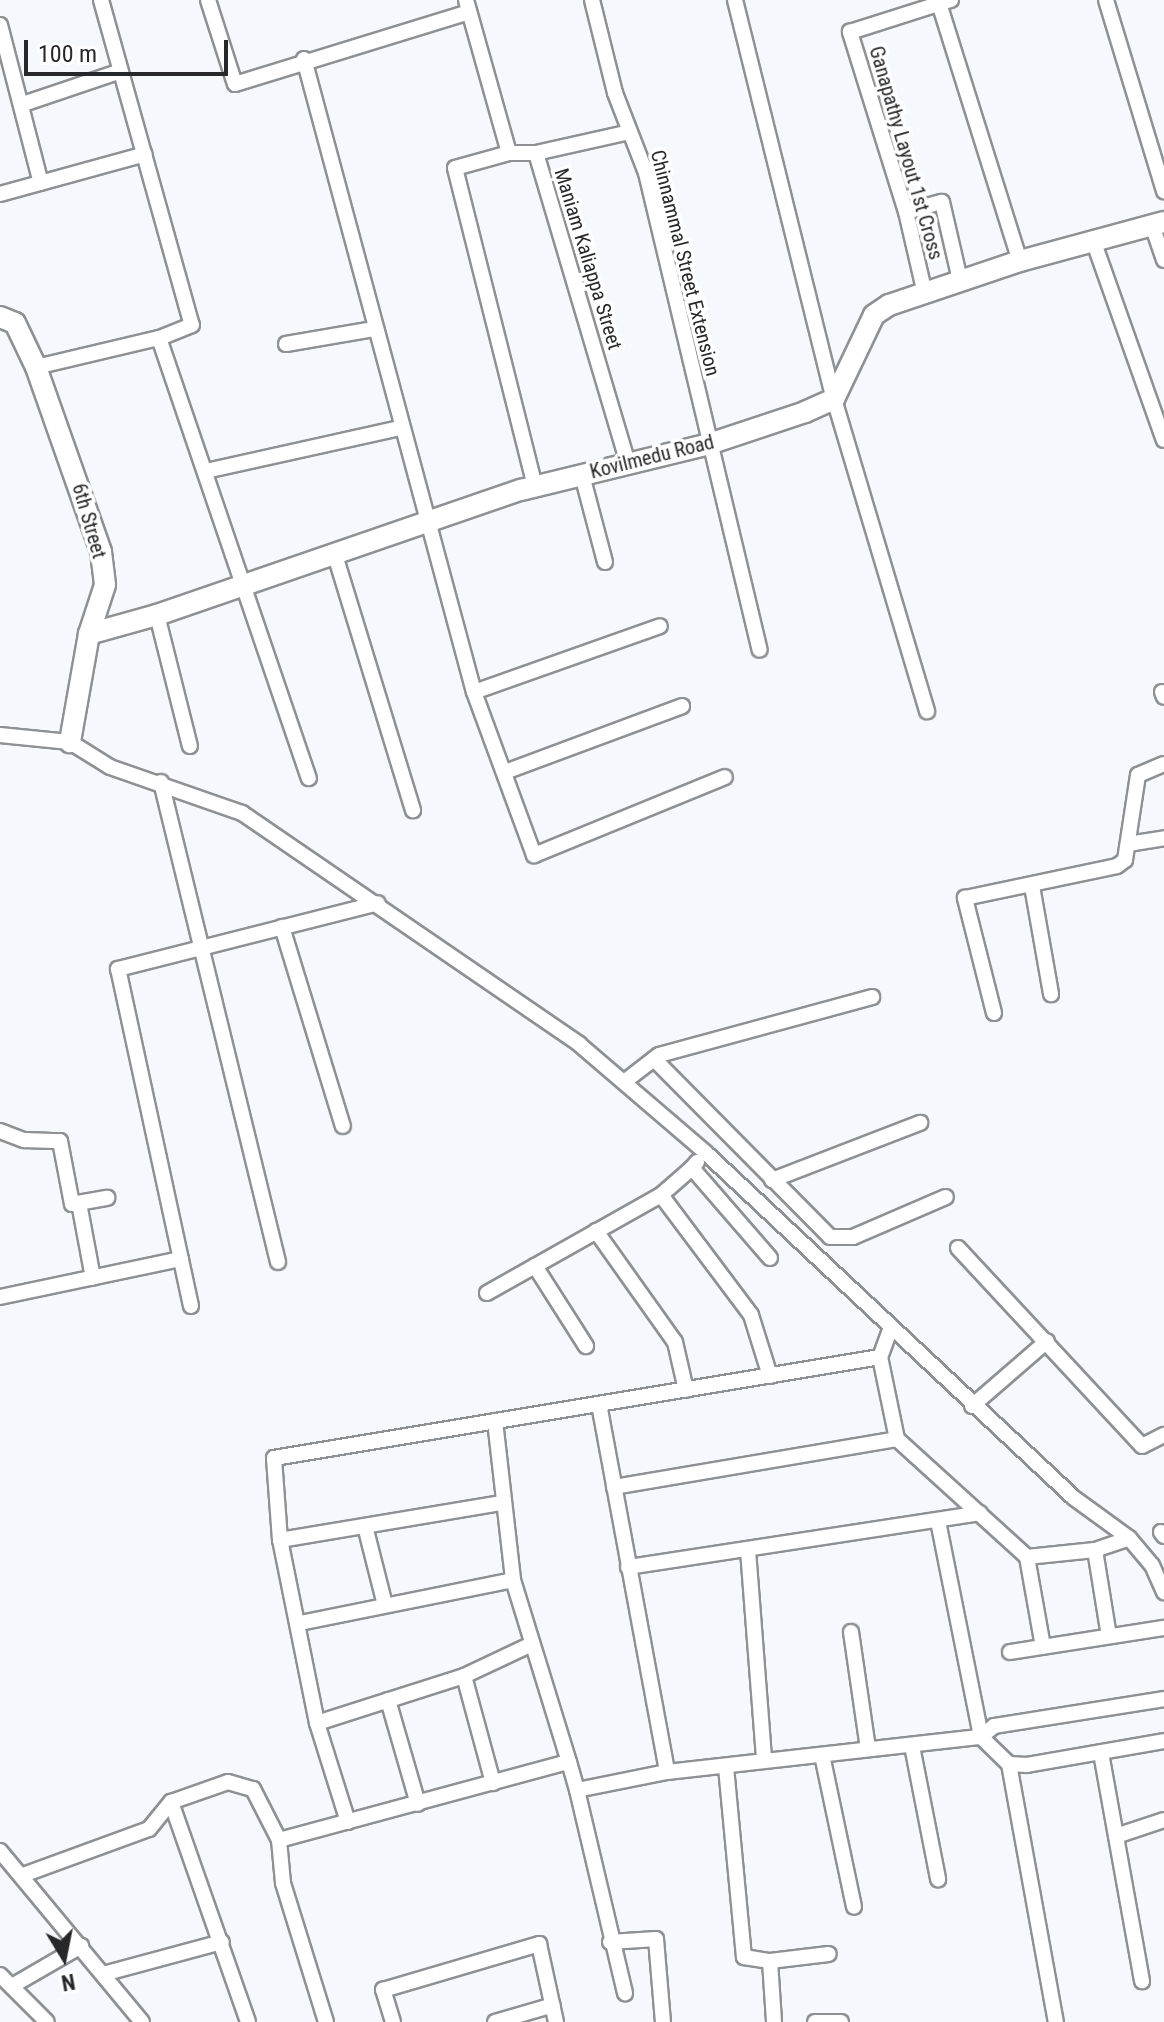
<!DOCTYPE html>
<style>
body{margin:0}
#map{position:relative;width:1164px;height:2022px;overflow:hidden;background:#f5f9fd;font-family:"Roboto Condensed",sans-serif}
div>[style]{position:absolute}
.roads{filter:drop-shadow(2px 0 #8e9194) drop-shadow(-2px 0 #8e9194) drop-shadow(0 2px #8e9194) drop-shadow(0 -2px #8e9194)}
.street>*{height:14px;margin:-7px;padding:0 7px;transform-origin:7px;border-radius:7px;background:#fff}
.secondary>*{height:20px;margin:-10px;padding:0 10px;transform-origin:10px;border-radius:10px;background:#fff}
span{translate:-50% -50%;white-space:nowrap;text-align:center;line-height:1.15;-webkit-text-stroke:7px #fff;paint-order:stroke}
.street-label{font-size:20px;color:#27282a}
.north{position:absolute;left:24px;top:1918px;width:80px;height:80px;-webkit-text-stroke:6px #fff;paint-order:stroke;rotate:170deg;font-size:22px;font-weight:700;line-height:32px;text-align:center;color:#27282a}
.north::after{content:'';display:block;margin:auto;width:28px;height:36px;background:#27282a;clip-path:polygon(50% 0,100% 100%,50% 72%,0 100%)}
.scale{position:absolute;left:24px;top:40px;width:204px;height:36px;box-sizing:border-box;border:4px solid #27282a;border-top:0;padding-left:10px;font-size:24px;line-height:28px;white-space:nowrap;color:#27282a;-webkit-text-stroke:6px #fff;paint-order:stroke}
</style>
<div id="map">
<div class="roads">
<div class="street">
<div style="left:101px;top:0;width:337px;rotate:74.4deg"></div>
<div style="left:192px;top:325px;width:35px;rotate:158deg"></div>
<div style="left:159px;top:338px;width:465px;rotate:71.2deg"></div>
<div style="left:208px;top:0;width:88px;rotate:72.2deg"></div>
<div style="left:235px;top:84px;width:245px;rotate:-17.1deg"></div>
<div style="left:466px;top:0;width:159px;rotate:74.3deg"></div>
<div style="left:509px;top:153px;width:27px"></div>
<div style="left:536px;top:153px;width:323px;rotate:73.5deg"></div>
<div style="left:592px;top:0;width:96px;rotate:76.1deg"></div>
<div style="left:615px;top:93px;width:86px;rotate:68.8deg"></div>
<div style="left:646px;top:173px;width:490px;rotate:76.6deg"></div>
<div style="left:735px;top:0;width:411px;rotate:76.1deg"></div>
<div style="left:834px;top:399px;width:326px;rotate:73.4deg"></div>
<div style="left:938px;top:0;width:274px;rotate:72.6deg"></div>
<div style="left:1106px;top:0;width:200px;rotate:73.1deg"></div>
<div style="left:0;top:25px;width:163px;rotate:75.5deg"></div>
<div style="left:304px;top:59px;width:655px;rotate:74.97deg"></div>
<div style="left:474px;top:692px;width:174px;rotate:69.8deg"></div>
<div style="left:534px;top:855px;width:206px;rotate:-22.2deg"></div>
<div style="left:23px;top:104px;width:103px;rotate:-18.6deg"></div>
<div style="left:509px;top:153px;width:56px;rotate:164.5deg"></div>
<div style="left:455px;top:168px;width:328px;rotate:75.9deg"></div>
<div style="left:536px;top:153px;width:96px;rotate:-12.6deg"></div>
<div style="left:0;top:194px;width:150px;rotate:-15.4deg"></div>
<div style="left:906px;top:212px;width:37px;rotate:-16deg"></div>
<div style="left:942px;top:202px;width:80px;rotate:77deg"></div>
<div style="left:1152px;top:225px;width:37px;rotate:71deg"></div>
<div style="left:1093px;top:240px;width:212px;rotate:70.5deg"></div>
<div style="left:925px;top:294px;width:84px;rotate:-103deg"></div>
<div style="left:906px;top:212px;width:189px;rotate:-107.3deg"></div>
<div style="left:850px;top:32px;width:106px;rotate:-17.6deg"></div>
<div style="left:286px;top:344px;width:89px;rotate:-9.7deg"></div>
<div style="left:36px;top:367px;width:126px;rotate:-13.3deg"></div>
<div style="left:206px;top:471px;width:199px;rotate:-12.5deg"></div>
<div style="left:582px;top:475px;width:90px;rotate:75.2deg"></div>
<div style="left:335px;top:555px;width:267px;rotate:73deg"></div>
<div style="left:157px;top:615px;width:135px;rotate:75.9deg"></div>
<div style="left:474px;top:692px;width:197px;rotate:-19.5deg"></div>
<div style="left:1162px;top:692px;width:5px;rotate:68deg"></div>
<div style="left:0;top:735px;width:70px;rotate:5.7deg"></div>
<div style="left:70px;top:742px;width:47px;rotate:32deg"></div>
<div style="left:110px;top:767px;width:140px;rotate:19.2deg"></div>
<div style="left:242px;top:813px;width:409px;rotate:34.4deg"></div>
<div style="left:579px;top:1044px;width:167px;rotate:40.6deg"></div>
<div style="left:706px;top:1153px;width:504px;rotate:43.15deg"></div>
<div style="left:1074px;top:1498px;width:68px;rotate:36deg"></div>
<div style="left:505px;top:772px;width:189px;rotate:-20.4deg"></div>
<div style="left:161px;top:782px;width:494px;rotate:76.3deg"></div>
<div style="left:1128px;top:844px;width:36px;rotate:-9deg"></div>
<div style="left:1032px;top:886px;width:110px;rotate:80deg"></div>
<div style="left:282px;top:927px;width:208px;rotate:73deg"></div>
<div style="left:994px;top:1013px;width:119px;rotate:-104.2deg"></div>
<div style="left:965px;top:898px;width:155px;rotate:-11.9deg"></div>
<div style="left:1117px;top:866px;width:10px;rotate:-37deg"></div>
<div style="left:1125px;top:860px;width:86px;rotate:-81.3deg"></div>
<div style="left:1138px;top:775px;width:28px;rotate:-23deg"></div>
<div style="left:654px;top:1059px;width:250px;rotate:45.3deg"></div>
<div style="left:830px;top:1237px;width:23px"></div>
<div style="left:853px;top:1237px;width:101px;rotate:-23.3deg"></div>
<div style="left:624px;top:1082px;width:44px;rotate:-37.6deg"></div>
<div style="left:659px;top:1055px;width:221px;rotate:-15.2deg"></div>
<div style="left:0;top:1131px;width:26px;rotate:21deg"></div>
<div style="left:24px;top:1140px;width:36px;rotate:2deg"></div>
<div style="left:60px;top:1141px;width:64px;rotate:79.2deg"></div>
<div style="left:72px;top:1204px;width:36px;rotate:-10deg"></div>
<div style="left:697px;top:1162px;width:8px;rotate:130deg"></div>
<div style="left:692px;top:1168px;width:119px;rotate:49.1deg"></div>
<div style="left:772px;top:1180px;width:159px;rotate:-21.1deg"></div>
<div style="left:661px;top:1195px;width:150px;rotate:53.1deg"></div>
<div style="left:751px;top:1315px;width:64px;rotate:72.7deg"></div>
<div style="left:79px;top:1203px;width:76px;rotate:79.4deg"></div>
<div style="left:596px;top:1231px;width:136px;rotate:54.6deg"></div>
<div style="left:675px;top:1342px;width:49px;rotate:77.1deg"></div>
<div style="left:958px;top:1248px;width:270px;rotate:47.1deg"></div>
<div style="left:1142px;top:1446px;width:25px;rotate:-27deg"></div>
<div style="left:535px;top:1266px;width:95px;rotate:57.5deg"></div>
<div style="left:487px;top:1293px;width:200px;rotate:-29.4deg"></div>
<div style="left:661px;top:1195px;width:41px;rotate:-41.1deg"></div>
<div style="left:0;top:1297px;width:185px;rotate:-11.9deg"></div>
<div style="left:191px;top:1306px;width:345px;rotate:-102.2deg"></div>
<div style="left:118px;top:969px;width:268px;rotate:-14.2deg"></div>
<div style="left:890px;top:1330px;width:29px;rotate:110deg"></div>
<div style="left:880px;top:1357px;width:84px;rotate:78.3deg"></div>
<div style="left:897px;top:1439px;width:176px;rotate:42.2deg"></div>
<div style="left:1027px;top:1557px;width:68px;rotate:-5.9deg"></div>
<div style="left:1095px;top:1550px;width:36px;rotate:-19deg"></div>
<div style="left:1129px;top:1538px;width:35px;rotate:50deg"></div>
<div style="left:1152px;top:1565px;width:30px;rotate:66deg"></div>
<div style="left:599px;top:1404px;width:374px;rotate:79.5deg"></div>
<div style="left:972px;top:1406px;width:99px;rotate:-40.9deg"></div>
<div style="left:495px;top:1421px;width:160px;rotate:83.5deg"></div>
<div style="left:513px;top:1580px;width:190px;rotate:72.9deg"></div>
<div style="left:614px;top:1487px;width:287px;rotate:-9.6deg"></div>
<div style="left:938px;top:1521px;width:220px;rotate:78.7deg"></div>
<div style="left:981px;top:1737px;width:39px;rotate:44deg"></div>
<div style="left:1009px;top:1764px;width:18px;rotate:3deg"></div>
<div style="left:1027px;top:1765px;width:139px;rotate:-9.9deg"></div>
<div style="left:365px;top:1526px;width:81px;rotate:75.8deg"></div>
<div style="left:1161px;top:1532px;width:5px;rotate:53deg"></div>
<div style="left:280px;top:1540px;width:225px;rotate:-9.5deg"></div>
<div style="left:748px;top:1550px;width:210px;rotate:85.6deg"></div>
<div style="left:1095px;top:1550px;width:87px;rotate:80.8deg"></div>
<div style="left:1027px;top:1557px;width:91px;rotate:79.9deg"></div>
<div style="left:628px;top:1567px;width:356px;rotate:-8.7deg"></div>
<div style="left:300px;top:1623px;width:217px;rotate:-11.4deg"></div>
<div style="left:851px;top:1632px;width:118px;rotate:81.7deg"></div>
<div style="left:1010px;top:1652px;width:156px;rotate:-8.9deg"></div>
<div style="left:464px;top:1676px;width:111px;rotate:74.8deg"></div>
<div style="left:388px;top:1700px;width:108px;rotate:73.9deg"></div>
<div style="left:317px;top:1723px;width:154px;rotate:-17.7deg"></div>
<div style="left:464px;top:1676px;width:73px;rotate:-25.2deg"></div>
<div style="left:912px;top:1746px;width:136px;rotate:78.9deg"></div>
<div style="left:1101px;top:1753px;width:232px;rotate:79.8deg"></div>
<div style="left:822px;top:1755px;width:155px;rotate:78.1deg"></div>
<div style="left:1009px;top:1764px;width:262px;rotate:79.7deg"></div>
<div style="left:726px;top:1767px;width:191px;rotate:84.6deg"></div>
<div style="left:744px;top:1957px;width:26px;rotate:9deg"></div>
<div style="left:770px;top:1961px;width:59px;rotate:-6.8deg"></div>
<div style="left:577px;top:1790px;width:209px;rotate:76.7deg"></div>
<div style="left:171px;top:1802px;width:233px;rotate:70.7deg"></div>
<div style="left:348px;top:1822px;width:104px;rotate:-107.4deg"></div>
<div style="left:317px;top:1723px;width:187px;rotate:-101.4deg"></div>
<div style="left:280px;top:1540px;width:82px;rotate:-94.2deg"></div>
<div style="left:274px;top:1458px;width:614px;rotate:-9.46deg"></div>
<div style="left:1116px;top:1836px;width:51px;rotate:-18.4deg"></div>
<div style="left:0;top:1851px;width:222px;rotate:50.3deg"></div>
<div style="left:23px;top:1875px;width:134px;rotate:-20.1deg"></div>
<div style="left:149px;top:1829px;width:35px;rotate:-51deg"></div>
<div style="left:171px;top:1802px;width:60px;rotate:-19.3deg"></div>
<div style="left:228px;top:1782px;width:26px;rotate:16deg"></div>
<div style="left:253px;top:1789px;width:57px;rotate:63deg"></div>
<div style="left:610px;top:1942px;width:46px;rotate:-3.7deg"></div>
<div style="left:656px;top:1939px;width:83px;rotate:85.2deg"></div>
<div style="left:770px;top:1961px;width:61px;rotate:86.2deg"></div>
<div style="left:103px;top:1974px;width:123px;rotate:-15.1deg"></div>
<div style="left:0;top:1975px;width:66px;rotate:45deg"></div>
<div style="left:12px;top:1986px;width:80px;rotate:-30.1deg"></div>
<div style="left:326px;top:2022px;width:145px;rotate:-107.2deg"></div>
<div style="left:283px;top:1883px;width:43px;rotate:-95.3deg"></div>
<div style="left:279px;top:1840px;width:300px;rotate:-15.1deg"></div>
<div style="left:569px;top:1762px;width:29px;rotate:74deg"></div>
<div style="left:577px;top:1790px;width:92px;rotate:-11.3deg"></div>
<div style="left:667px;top:1772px;width:316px;rotate:-6.4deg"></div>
<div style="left:981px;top:1737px;width:17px;rotate:-40deg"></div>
<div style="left:994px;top:1726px;width:172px;rotate:-9deg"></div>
<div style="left:393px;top:2022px;width:34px;rotate:-107deg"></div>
<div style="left:383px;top:1990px;width:163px;rotate:-16.4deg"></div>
<div style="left:539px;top:1944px;width:80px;rotate:77.7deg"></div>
<div style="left:495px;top:2022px;width:60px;rotate:-16.3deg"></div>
<div style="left:815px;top:2022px;width:26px"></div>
</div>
<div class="secondary">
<div style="left:0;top:317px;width:16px;rotate:22deg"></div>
<div style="left:15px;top:323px;width:49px;rotate:64.5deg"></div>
<div style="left:36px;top:367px;width:196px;rotate:70.6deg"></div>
<div style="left:101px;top:552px;width:33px;rotate:83deg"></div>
<div style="left:105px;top:585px;width:52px;rotate:108.1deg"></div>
<div style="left:89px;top:634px;width:110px;rotate:100deg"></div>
<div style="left:89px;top:634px;width:71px;rotate:-15.6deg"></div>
<div style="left:157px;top:615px;width:385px;rotate:-19deg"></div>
<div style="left:521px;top:490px;width:194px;rotate:-13.7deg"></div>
<div style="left:709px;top:444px;width:101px;rotate:-18.4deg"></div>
<div style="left:805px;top:412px;width:32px;rotate:-24deg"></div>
<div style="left:834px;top:399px;width:93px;rotate:-64.5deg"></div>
<div style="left:874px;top:315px;width:18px;rotate:-34deg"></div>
<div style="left:889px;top:305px;width:138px;rotate:-18.6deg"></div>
<div style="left:1020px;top:261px;width:149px;rotate:-15.2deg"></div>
</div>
</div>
<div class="street-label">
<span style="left:906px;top:153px;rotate:74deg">Ganapathy Layout 1st Cross</span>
<span style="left:588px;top:259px;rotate:73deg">Maniam Kaliappa Street</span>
<span style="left:685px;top:263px;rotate:76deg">Chinnammal Street Extension</span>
<span style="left:652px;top:457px;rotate:-14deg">Kovilmedu Road</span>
<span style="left:89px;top:521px;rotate:74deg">6th Street</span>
</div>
<div class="north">N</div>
<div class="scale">100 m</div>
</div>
